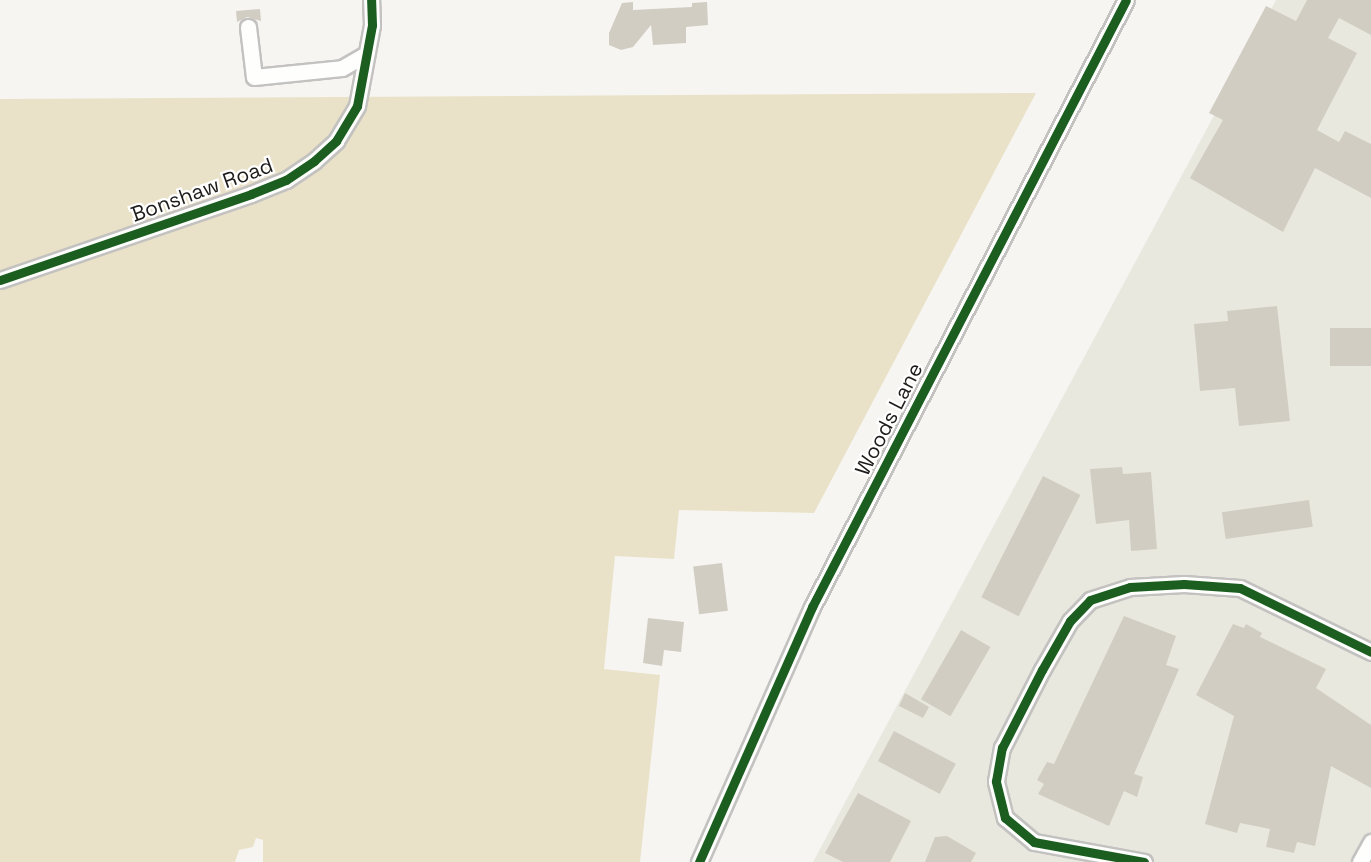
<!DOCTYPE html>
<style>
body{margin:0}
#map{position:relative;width:1371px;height:862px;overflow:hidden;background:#f6f5f2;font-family:"Space Grotesk",sans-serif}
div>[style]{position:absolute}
.built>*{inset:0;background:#e9e8df}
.green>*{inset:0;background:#eae2c8}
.building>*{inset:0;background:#d1cdc2;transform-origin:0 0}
.roads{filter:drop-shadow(2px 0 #c3c2c0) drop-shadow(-2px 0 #c3c2c0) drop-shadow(0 2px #c3c2c0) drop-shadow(0 -2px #c3c2c0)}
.street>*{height:15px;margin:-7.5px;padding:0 7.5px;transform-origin:7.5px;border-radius:7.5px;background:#fefefd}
.cycleway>*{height:9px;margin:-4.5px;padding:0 4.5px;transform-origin:4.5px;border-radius:4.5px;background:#1b5e20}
span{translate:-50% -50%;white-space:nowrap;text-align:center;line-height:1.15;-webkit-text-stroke:4.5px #fff;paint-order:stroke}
.street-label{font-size:21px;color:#1d1c1a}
</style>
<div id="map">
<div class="built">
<div style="clip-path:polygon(1276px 0,1371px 0,1371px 862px,813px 862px)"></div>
</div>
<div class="green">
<div style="clip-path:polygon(1036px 93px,814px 513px,679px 510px,674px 559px,615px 556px,604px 669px,660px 675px,640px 862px,263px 862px,263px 840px,256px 838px,253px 847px,239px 850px,235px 862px,0 862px,0 99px)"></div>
</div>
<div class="building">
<div style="clip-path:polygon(1307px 0,1371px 0,1371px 35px,1339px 18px,1328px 38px,1357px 53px,1317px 130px,1339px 142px,1345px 131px,1371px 144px,1371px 198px,1315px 168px,1283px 232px,1190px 178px,1223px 120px,1209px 113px,1266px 6px,1296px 21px)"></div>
<div style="clip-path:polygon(633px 2px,633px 10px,692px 7px,692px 3px,707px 2px,708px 25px,686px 27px,686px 43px,653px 45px,651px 25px,633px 47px,621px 50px,609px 45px,609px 33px,622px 3px)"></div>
<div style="clip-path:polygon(260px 9px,261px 21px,247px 17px,237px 22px,236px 11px)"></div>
<div style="clip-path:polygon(1277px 306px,1290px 421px,1239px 426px,1235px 388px,1200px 391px,1194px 324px,1228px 321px,1227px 311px)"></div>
<div style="left:1371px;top:328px;width:38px;height:41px;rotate:90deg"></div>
<div style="clip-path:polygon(1122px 467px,1123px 474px,1151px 472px,1157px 549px,1131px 551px,1129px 520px,1096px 524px,1090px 469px)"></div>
<div style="left:1043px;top:476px;width:42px;height:136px;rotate:27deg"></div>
<div style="left:1309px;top:500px;width:27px;height:88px;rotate:82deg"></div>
<div style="left:722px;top:563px;width:48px;height:29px;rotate:83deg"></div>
<div style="clip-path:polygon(1124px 616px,1176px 636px,1166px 665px,1179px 669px,1134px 774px,1143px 777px,1137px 797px,1124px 791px,1109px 826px,1038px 794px,1044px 784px,1037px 780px,1047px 762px,1054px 764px)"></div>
<div style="clip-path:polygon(648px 618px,684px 622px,681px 652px,664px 650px,662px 666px,643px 663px)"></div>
<div style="clip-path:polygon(1233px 624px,1244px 628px,1246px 624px,1262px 633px,1260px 637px,1326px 669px,1316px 688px,1371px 725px,1371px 788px,1331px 766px,1315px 846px,1297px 842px,1294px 853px,1266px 847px,1270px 829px,1240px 823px,1237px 833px,1205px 824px,1234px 716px,1196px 695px)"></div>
<div style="left:961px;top:630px;width:34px;height:80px;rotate:30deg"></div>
<div style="clip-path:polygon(905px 693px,929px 707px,923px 718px,899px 706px)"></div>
<div style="left:894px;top:731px;width:70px;height:34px;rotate:28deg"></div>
<div style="clip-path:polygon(858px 793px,911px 821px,890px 862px,843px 862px,825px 853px)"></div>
<div style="clip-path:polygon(947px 836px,976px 853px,971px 862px,925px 862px,935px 837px)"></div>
</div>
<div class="roads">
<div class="street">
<div style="left:248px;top:27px;width:50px;rotate:83.2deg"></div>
<div style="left:254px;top:77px;width:88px;rotate:-5.8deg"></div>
<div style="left:342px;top:68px;width:28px;rotate:-30deg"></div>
<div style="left:0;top:280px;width:265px;rotate:-18.9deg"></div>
<div style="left:251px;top:194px;width:38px;rotate:-22deg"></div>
<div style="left:286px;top:180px;width:34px;rotate:-34deg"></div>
<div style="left:314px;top:161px;width:30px;rotate:-42deg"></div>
<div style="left:336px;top:141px;width:41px;rotate:-59deg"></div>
<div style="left:357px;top:106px;width:82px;rotate:-79.5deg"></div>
<div style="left:372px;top:25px;width:25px;rotate:-92deg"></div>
<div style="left:699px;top:862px;width:279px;rotate:-66.1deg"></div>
<div style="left:812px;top:607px;width:683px;rotate:-62.65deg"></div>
<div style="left:1144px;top:862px;width:112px;rotate:-169.7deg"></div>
<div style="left:1034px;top:842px;width:38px;rotate:-140deg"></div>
<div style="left:1005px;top:818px;width:38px;rotate:-104deg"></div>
<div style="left:996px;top:781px;width:34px;rotate:-80deg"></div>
<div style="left:1002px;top:748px;width:88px;rotate:-62.9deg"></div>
<div style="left:1042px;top:670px;width:56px;rotate:-60.3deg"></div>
<div style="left:1070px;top:621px;width:29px;rotate:-46deg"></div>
<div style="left:1090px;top:600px;width:42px;rotate:-18deg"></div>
<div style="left:1130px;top:587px;width:54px;rotate:-3.2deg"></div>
<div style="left:1184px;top:584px;width:56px;rotate:4.1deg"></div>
<div style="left:1240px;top:588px;width:146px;rotate:26deg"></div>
<div style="left:1360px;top:862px;width:23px;rotate:-61deg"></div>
</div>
</div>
<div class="cycleway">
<div style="left:0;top:280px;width:265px;rotate:-18.9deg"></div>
<div style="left:251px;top:194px;width:38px;rotate:-22deg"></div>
<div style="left:286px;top:180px;width:34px;rotate:-34deg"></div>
<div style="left:314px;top:161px;width:30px;rotate:-42deg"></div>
<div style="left:336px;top:141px;width:41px;rotate:-59deg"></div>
<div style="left:357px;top:106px;width:82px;rotate:-79.5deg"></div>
<div style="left:372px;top:25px;width:25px;rotate:-92deg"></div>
<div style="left:699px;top:862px;width:279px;rotate:-66.1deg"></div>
<div style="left:812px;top:607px;width:683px;rotate:-62.65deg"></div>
<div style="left:1144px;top:862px;width:112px;rotate:-169.7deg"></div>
<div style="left:1034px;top:842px;width:38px;rotate:-140deg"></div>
<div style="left:1005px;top:818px;width:38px;rotate:-104deg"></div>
<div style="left:996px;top:781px;width:34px;rotate:-80deg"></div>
<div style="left:1002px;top:748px;width:88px;rotate:-62.9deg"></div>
<div style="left:1042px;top:670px;width:56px;rotate:-60.3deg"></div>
<div style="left:1070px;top:621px;width:29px;rotate:-46deg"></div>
<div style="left:1090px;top:600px;width:42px;rotate:-18deg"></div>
<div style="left:1130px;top:587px;width:54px;rotate:-3.2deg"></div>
<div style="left:1184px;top:584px;width:56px;rotate:4.1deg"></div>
<div style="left:1240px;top:588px;width:146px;rotate:26deg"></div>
</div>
<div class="street-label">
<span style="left:202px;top:190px;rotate:-20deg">Bonshaw Road</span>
<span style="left:889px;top:419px;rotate:-63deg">Woods Lane</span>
</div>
</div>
